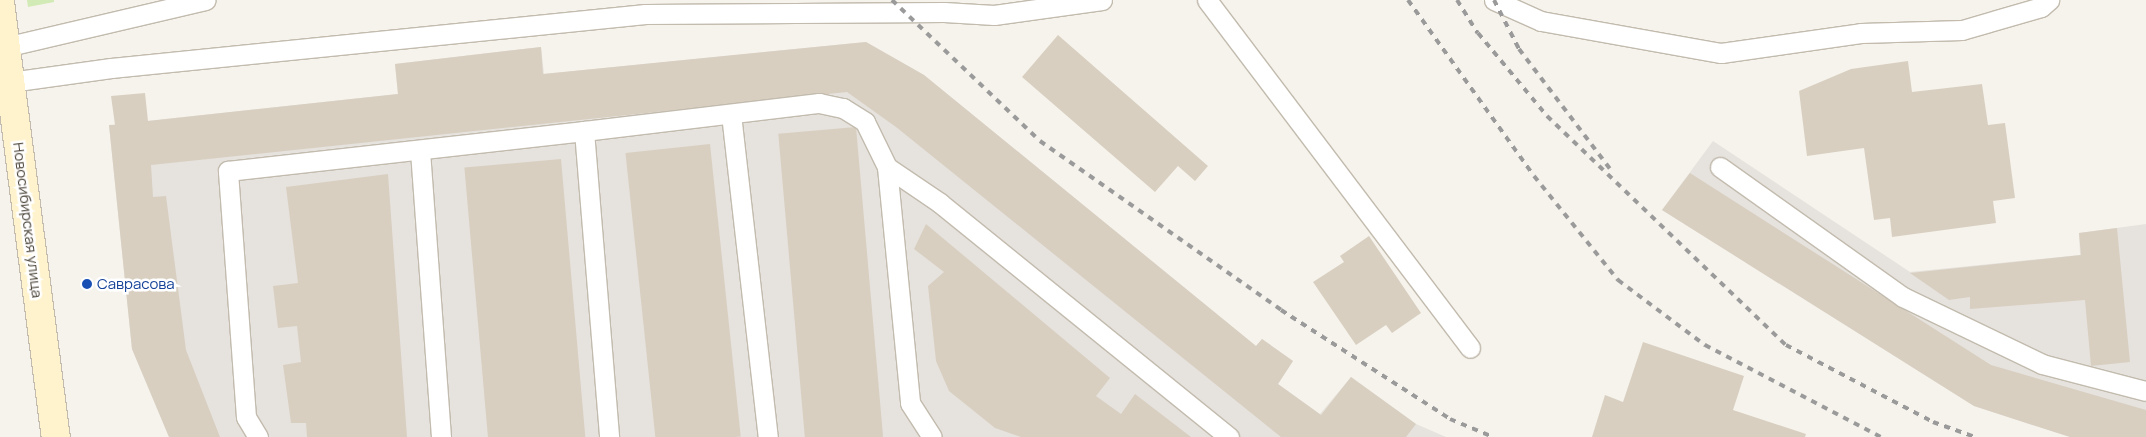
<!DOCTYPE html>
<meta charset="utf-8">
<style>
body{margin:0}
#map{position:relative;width:2146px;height:437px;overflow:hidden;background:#f6f3ec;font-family:Manrope,sans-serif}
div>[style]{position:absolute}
.industrial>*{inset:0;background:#e6e2dd}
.green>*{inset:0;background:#d2eab5}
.building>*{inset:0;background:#d8cfc1;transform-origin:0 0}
.roads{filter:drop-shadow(1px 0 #c2bbae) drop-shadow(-1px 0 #c2bbae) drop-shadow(0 1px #c2bbae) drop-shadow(0 -1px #c2bbae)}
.service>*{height:19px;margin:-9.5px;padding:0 9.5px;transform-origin:9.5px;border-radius:9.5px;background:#fff}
.secondary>*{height:28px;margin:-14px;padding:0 14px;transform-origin:14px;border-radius:14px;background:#fff3cd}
.rail>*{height:4px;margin-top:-2px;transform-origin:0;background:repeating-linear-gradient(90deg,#9a9a9a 0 6px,transparent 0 12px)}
.dots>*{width:14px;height:14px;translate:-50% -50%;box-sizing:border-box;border:2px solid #fff;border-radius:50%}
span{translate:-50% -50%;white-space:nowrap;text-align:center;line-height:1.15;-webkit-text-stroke:5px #fff;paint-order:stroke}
.street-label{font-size:15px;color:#4b4439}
.transit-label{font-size:15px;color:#164399}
.left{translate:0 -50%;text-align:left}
</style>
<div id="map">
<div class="industrial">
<div style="clip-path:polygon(866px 42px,924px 75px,1256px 346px,1262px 339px,1293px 361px,1278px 384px,1320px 414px,1351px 377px,1416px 424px,1446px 437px,169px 437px,132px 349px,109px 125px,398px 94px,395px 64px,541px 47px,544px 74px)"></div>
<div style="clip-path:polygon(1713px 141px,1910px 272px,2080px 255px,2079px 233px,2146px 224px,2146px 437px,2070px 437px,1974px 406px,1662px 210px)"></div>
</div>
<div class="green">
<div style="clip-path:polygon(27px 0,54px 0,54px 2px,28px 7px)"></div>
</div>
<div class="building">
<div style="clip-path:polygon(1058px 35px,1208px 166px,1195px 181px,1178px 166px,1155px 192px,1022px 77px)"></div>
<div style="clip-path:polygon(866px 42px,924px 75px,1256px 346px,1262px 339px,1293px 361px,1278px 384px,1321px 415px,1351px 377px,1416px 424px,1406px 437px,1281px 437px,896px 127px,847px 92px,151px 165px,153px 197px,166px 196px,186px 350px,220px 437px,169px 437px,132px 349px,109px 125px,115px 125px,111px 96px,145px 93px,148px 121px,398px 94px,395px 64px,541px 47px,543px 74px)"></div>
<div style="clip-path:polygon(1908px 61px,1912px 92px,1982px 84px,1988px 125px,2005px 123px,2015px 198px,1993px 201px,1996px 223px,1892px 237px,1890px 218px,1874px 220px,1864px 148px,1807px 156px,1799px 91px,1851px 69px)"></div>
<div style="left:856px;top:127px;width:311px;height:78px;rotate:85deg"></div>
<div style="left:710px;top:144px;width:294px;height:85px;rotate:84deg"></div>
<div style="left:561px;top:159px;width:279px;height:97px;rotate:85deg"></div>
<div style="clip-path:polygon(1690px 173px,1991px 365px,2146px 410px,2146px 437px,2070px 437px,1974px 406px,1662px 210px)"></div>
<div style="clip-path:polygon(388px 174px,407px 437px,307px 437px,306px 423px,291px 423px,283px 365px,301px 362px,297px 326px,278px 328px,273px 286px,298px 283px,286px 187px)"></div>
<div style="clip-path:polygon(926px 224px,1110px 378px,1096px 396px,1121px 414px,1135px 394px,1191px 437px,1021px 437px,995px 428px,949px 391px,936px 361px,928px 286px,944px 272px,914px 249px)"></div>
<div style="clip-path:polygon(2117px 228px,2130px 362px,2091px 366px,2085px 300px,1970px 309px,1970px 297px,1949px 300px,1910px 273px,2081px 255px,2079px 233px)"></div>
<div style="clip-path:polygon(1369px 236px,1421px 313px,1392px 333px,1386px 325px,1356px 345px,1313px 282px,1344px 262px,1340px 256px)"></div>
<div style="clip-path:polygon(1643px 342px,1744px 376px,1733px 410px,1806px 434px,1805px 437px,1592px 437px,1605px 395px,1623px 402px)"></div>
</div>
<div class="roads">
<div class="service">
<div style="left:1207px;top:0;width:436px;rotate:52.9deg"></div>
<div style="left:1494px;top:0;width:51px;rotate:24.1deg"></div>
<div style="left:1541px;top:21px;width:183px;rotate:10.1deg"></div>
<div style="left:1721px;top:53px;width:141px;rotate:-8.1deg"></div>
<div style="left:1861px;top:33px;width:101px;rotate:-1.7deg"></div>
<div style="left:1962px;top:30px;width:82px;rotate:-16.2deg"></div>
<div style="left:2041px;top:7px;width:11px;rotate:-41deg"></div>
<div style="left:5px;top:47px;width:206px;rotate:-13.2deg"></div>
<div style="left:10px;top:82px;width:102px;rotate:-7.9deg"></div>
<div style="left:111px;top:68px;width:537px;rotate:-5.77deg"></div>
<div style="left:645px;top:14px;width:299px;rotate:-0.4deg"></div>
<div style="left:944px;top:12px;width:50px;rotate:3.4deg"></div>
<div style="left:994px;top:15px;width:109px;rotate:-7.9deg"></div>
<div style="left:731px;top:114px;width:325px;rotate:83.5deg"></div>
<div style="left:584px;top:131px;width:237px;rotate:-6.8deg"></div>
<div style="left:819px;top:103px;width:25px;rotate:12deg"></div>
<div style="left:843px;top:108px;width:26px;rotate:32deg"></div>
<div style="left:865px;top:122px;width:50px;rotate:63.9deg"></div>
<div style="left:887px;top:167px;width:237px;rotate:84.4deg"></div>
<div style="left:910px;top:403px;width:40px;rotate:57.1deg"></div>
<div style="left:420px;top:151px;width:287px;rotate:85.8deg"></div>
<div style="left:887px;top:167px;width:64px;rotate:34.2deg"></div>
<div style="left:940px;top:203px;width:372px;rotate:39deg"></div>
<div style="left:1720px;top:167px;width:224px;rotate:35.4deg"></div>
<div style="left:1903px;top:297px;width:154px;rotate:25.7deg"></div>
<div style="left:2042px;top:364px;width:107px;rotate:14.6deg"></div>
<div style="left:258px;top:437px;width:23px;rotate:-121deg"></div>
<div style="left:246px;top:417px;width:247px;rotate:-94.2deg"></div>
<div style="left:228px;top:171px;width:358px;rotate:-6.4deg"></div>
<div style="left:584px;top:131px;width:307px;rotate:85.3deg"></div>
</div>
<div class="secondary">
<div style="left:0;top:2px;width:439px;rotate:82.7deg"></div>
</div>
</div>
<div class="rail">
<div style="left:892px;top:0;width:204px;rotate:43.6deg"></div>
<div style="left:1040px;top:141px;width:294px;rotate:35deg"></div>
<div style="left:1281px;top:310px;width:201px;rotate:32.8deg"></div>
<div style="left:1450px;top:419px;width:47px;rotate:22.7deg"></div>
<div style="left:1408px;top:0;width:216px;rotate:54.4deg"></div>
<div style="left:1534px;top:176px;width:134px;rotate:51.1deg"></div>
<div style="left:1618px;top:280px;width:109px;rotate:36.8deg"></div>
<div style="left:1705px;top:345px;width:199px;rotate:27.6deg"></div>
<div style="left:1457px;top:0;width:39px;rotate:58deg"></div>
<div style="left:1478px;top:33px;width:108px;rotate:50.3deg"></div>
<div style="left:1547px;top:116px;width:331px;rotate:43.8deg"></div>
<div style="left:1786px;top:345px;width:166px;rotate:27.6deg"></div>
<div style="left:1933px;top:422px;width:45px;rotate:19.7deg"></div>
<div style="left:1494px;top:0;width:55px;rotate:63deg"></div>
<div style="left:1519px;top:49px;width:152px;rotate:52.8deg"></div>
</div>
<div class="dots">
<div style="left:87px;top:284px;background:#1a4fb4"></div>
</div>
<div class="street-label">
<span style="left:28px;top:220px;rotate:83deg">Новосибирская улица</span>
</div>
<div class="transit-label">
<span class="left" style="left:97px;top:284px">Саврасова</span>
</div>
</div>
